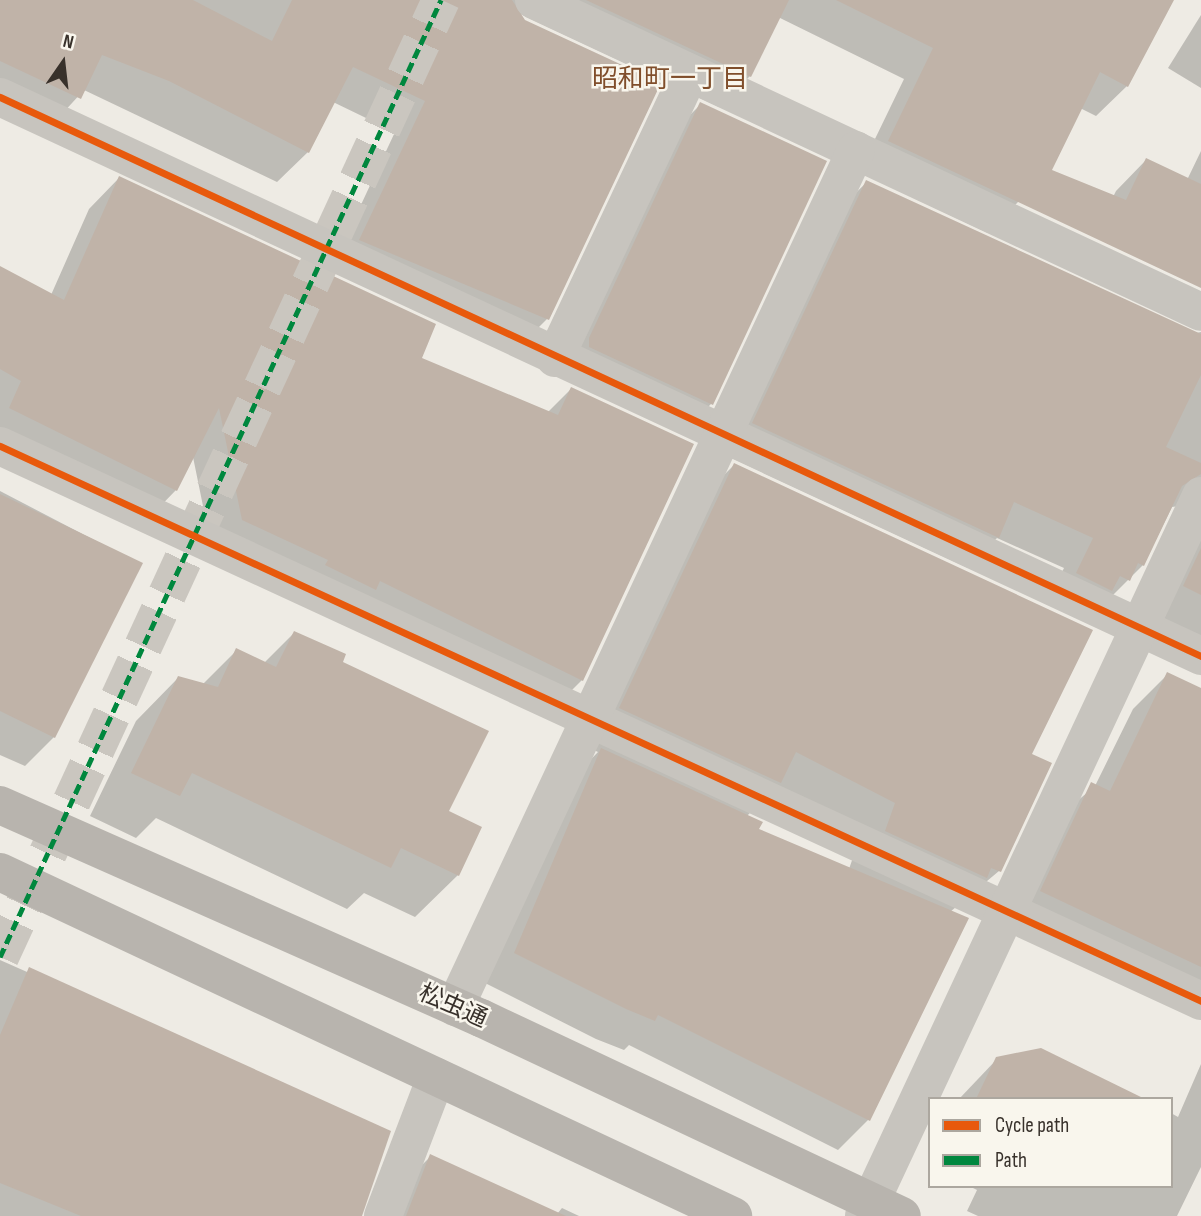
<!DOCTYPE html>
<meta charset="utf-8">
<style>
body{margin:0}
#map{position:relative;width:1201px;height:1216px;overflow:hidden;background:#eeebe4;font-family:"Sofia Sans Condensed","Noto Sans JP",sans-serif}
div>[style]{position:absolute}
.shadow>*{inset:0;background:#0003}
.building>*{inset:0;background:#c0b3a8}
.street-tunnel>*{height:38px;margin-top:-19px;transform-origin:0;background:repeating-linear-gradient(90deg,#cac6bf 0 38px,transparent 0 57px)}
.street>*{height:38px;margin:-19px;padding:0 19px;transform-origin:19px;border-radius:19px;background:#c7c4be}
.secondary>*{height:38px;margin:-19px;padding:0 19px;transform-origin:19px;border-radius:19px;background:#b8b4ae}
.quiet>*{height:5px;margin-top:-2.5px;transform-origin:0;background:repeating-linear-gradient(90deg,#00873e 0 10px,transparent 0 15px)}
.cycleway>*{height:7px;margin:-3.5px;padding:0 3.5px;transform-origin:3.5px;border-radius:3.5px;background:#e8590c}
span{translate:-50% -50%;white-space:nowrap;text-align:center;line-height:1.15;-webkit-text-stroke:5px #f9f6ed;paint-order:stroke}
.street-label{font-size:24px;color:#38312b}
.neighbourhood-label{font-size:26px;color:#804e2b}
.legend{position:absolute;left:928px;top:1097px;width:245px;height:91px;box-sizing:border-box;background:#f9f6ed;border:2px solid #aca79f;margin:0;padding:9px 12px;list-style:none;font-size:21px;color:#38312b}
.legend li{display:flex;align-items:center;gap:14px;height:35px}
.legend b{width:35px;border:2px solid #aca79f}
.north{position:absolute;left:28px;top:28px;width:70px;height:70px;-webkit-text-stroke:5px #f9f6ed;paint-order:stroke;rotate:14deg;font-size:19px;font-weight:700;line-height:28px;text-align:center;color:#38312b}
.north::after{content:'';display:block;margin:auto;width:24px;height:32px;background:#38312b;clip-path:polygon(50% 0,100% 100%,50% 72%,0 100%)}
</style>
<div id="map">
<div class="shadow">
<div style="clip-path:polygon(0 0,1170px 0,1127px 86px,1096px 116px,1080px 108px,1018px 202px,988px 233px,859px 172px,904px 79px,778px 17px,750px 76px,719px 107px,518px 13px,547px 319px,517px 349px,330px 271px,395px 132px,333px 102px,308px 152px,277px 182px,84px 90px,49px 128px,0 106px)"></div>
<div style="clip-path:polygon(1201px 15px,1201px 88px,1168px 68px)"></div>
<div style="clip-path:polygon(701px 104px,711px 404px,693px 422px,572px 365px,683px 122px)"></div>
<div style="clip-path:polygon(1201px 151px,1201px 281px,1096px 231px,1116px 191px,1146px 160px,1187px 180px)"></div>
<div style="clip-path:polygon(119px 178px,419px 359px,548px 412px,571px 389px,582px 680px,551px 711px,212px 550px,193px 457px,176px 490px,146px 521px,0 448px,0 268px,51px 295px,89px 209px)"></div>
<div style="clip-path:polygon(867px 182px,1191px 334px,1201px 332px,1201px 640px,1154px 617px,1179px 506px,1172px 507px,1143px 565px,1098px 610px,1046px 604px,1064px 568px,997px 538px,968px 568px,723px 454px,836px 212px)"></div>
<div style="clip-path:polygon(evenodd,734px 465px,1030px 754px,999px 871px,950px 912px,868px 1120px,838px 1150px,629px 1045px,624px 1050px,596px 1039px,485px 983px,571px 780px,598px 752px,583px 745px,697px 502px,734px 465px,769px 793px,859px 840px,849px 869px,757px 830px,746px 817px,769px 793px)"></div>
<div style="clip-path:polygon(0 491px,140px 564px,54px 737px,25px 766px,0 755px)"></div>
<div style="clip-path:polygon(294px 633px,340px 663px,447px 812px,458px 875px,415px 917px,364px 893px,347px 909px,156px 818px,136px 838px,90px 816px,136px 721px,178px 678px,202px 685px,237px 650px,264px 663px)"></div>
<div style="clip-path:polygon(1168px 674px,1201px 690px,1201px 1017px,1006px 927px,1056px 819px,1095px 786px,1133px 709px)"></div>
<div style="clip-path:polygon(0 960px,389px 1132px,360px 1216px,0 1216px)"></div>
<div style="clip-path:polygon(997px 1059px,1141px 1099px,959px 1099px)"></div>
<div style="clip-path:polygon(1201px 1064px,1201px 1167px,1177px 1216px,978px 1216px,967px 1211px,977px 1190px,969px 1186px,1171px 1186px,1171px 1113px,1178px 1117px)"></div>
<div style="clip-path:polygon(430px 1157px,557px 1214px,562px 1208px,579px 1216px,392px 1216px,405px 1182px)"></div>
</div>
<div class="building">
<div style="clip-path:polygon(0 0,193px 0,272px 41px,292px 0,512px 0,525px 20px,661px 83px,549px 320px,359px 240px,425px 101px,353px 67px,309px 153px,169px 81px,102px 55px,81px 99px,0 61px)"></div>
<div style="clip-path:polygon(586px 0,789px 0,751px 77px)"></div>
<div style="clip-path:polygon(836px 0,1174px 0,1128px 87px,1100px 72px,1052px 170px,1126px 200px,1146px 158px,1201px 184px,1201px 288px,888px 141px,933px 48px)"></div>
<div style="clip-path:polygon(700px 102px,827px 161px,713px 405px,589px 347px,589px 338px)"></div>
<div style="clip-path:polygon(119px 176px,436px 324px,422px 358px,558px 415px,571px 387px,694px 444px,583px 681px,380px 581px,376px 590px,325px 565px,328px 560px,242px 520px,219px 408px,177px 491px,9px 408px,21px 381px,0 369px,0 266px,64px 300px)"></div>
<div style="clip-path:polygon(866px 180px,1201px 334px,1201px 375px,1166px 447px,1201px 463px,1201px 474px,1182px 486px,1144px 566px,1138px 563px,1130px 581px,1120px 576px,1112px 591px,1076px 573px,1093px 538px,1014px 502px,999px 538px,752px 423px)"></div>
<div style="clip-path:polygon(734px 463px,1093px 630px,1032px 754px,1052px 763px,1001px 872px,991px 868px,987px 878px,885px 831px,895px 803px,796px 752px,781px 783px,619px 708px)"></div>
<div style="clip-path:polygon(0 494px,143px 563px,55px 738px,0 711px)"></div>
<div style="clip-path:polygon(1201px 548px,1201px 595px,1183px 586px)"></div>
<div style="clip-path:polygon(294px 631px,346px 654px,343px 662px,489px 731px,449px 811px,482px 827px,459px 876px,401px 848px,391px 868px,192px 773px,180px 796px,131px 773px,178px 676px,218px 687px,236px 648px,276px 667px)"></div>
<div style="clip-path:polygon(1167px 672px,1201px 688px,1201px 967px,1040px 891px,1091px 782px,1110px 791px)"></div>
<div style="clip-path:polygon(601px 748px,763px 822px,759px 829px,969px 918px,870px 1121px,658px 1015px,655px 1021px,626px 1009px,514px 953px)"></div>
<div style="clip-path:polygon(29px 967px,391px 1131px,362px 1216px,81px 1216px,0 1183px,0 1035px)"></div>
<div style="clip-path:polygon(1041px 1048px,1145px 1099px,976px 1099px,996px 1057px)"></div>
<div style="clip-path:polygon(430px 1154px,566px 1216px,406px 1216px)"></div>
</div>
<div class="street-tunnel">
<div style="left:0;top:957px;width:1054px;rotate:-65.26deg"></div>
</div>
<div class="street">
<div style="left:534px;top:0;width:736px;rotate:25.07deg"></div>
<div style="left:0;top:97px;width:1325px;rotate:24.96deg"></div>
<div style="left:555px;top:358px;width:315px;rotate:-64.7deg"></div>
<div style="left:0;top:446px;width:1323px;rotate:24.8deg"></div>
<div style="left:455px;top:1007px;width:946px;rotate:-64.92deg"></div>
<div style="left:383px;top:1216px;width:149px;rotate:-69.1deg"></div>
<div style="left:864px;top:1216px;width:795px;rotate:-64.92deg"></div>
</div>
<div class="secondary">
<div style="left:0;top:805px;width:526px;rotate:23.89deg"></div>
<div style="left:481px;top:1018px;width:465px;rotate:25.2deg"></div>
<div style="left:0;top:872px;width:810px;rotate:25.14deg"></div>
</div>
<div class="quiet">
<div style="left:0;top:957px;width:1054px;rotate:-65.26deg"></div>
</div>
<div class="cycleway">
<div style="left:0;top:97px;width:1325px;rotate:24.96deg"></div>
<div style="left:0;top:446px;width:1323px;rotate:24.8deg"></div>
</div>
<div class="street-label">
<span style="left:453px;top:1006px;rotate:24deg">松虫通</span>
</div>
<div class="neighbourhood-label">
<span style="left:670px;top:80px">昭和町一丁目</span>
</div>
<ul class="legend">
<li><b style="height:9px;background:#e8590c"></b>Cycle path</li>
<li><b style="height:9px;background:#00873e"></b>Path</li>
</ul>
<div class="north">N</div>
</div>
